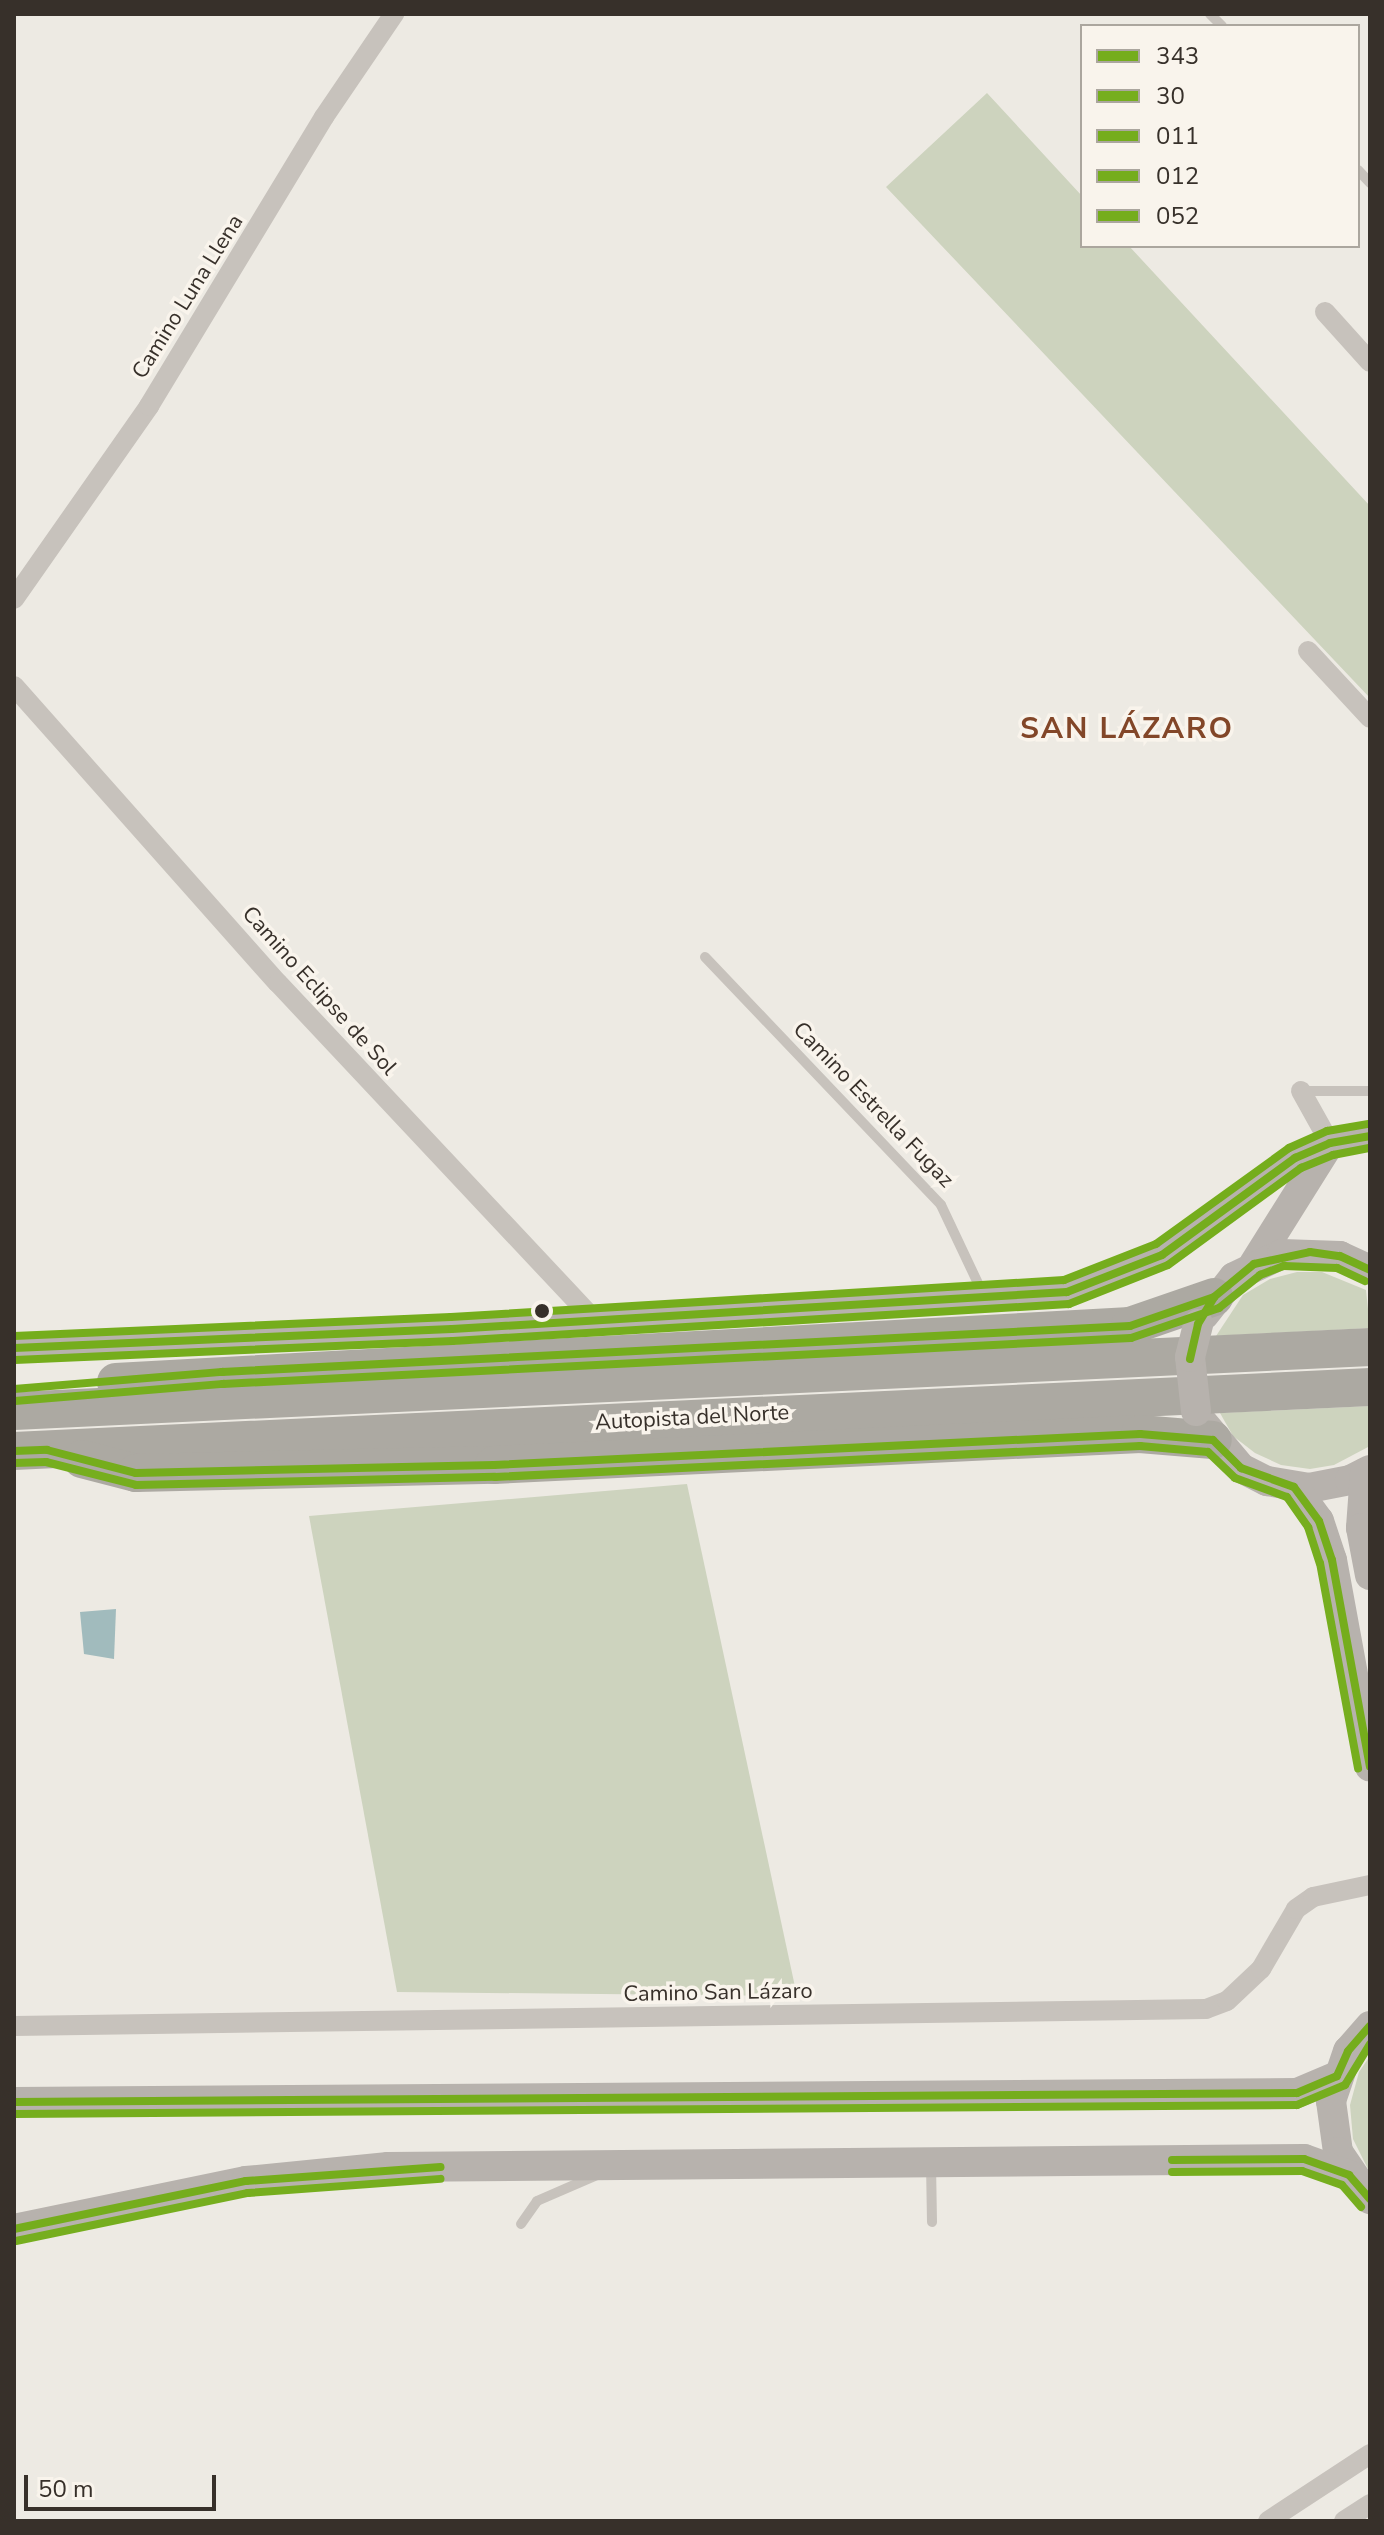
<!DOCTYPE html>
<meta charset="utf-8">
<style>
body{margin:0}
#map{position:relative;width:1384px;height:2535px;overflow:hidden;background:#edeae3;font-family:"Nunito Sans",sans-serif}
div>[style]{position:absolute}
.green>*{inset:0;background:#cdd3be}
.water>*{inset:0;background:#a1bbbd}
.service>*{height:10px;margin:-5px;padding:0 5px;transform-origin:5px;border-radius:5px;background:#c7c2bc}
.minor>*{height:20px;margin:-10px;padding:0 10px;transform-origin:10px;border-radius:10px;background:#c7c2bc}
.secondary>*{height:30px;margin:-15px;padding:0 15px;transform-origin:15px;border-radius:15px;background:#b7b2ad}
.motorway>*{height:38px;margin:-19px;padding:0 19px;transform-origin:19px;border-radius:19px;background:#aca9a2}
.secondary-bridge>*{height:30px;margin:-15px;padding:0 15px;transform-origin:15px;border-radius:15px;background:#b7b2ad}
.bus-1>*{height:8px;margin:-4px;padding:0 4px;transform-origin:4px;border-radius:4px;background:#75ad1c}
.bus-2>*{height:8px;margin:-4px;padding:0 4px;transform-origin:4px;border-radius:4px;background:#76ae1e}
.bus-3>*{height:8px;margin:-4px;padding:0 4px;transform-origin:4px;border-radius:4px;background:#75ad1c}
.bus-4>*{height:8px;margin:-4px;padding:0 4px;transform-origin:4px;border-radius:4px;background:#75ad1c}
.bus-5>*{height:8px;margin:-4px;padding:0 4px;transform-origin:4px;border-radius:4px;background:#75ad1c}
.dots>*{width:22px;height:22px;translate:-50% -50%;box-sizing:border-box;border:4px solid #f9f4ec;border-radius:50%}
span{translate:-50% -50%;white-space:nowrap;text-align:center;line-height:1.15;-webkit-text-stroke:7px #f9f4ec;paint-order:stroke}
.street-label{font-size:22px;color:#37302a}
.district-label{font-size:30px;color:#824628;font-weight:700;letter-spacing:2px}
.frame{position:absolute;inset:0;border:16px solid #37302a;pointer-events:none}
.legend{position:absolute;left:1080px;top:24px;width:280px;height:224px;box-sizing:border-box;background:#f9f4ec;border:2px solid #aba69e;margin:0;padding:10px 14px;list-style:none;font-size:24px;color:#37302a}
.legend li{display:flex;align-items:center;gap:16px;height:40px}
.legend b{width:40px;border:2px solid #aba69e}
.scale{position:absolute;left:24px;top:2475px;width:192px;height:36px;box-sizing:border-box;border:4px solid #37302a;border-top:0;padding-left:10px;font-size:24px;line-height:28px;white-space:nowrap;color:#37302a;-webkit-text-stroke:6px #f9f4ec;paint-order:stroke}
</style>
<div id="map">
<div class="green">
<div style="clip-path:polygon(987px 93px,1082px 196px,1082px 246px,1129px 246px,1370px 506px,1370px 698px,886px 187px)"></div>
<div style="clip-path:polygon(1297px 1272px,1322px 1272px,1366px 1290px,1370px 1328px,1216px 1336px,1243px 1295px,1270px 1279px)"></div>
<div style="clip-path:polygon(1370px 1406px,1370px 1446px,1334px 1465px,1310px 1469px,1281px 1465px,1255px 1453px,1233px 1436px,1220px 1413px)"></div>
<div style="clip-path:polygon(687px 1484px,797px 1996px,397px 1992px,309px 1516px)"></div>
<div style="clip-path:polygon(1370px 2056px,1370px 2173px,1353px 2139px,1350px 2105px,1359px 2072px)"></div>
</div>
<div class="water">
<div style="clip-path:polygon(116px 1609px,114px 1659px,84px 1654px,80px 1612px)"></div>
</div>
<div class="service">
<div style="left:1210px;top:14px;width:17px;rotate:45deg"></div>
<div style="left:1358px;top:170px;width:18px;rotate:47deg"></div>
<div style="left:705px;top:957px;width:342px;rotate:46.4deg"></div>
<div style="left:941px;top:1205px;width:98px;rotate:64.7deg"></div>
<div style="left:1301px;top:1091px;width:69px"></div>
<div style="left:931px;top:2164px;width:58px;rotate:89deg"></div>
<div style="left:521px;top:2224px;width:28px;rotate:-55deg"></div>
<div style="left:537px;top:2201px;width:65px;rotate:-23.4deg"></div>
</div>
<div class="minor">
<div style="left:1325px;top:312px;width:67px;rotate:48deg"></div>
<div style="left:14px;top:599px;width:236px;rotate:-55deg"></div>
<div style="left:149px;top:406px;width:338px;rotate:-58.8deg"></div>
<div style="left:324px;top:117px;width:125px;rotate:-55.8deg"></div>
<div style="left:1308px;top:651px;width:91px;rotate:47.2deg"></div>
<div style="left:14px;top:686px;width:397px;rotate:48.4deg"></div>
<div style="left:278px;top:983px;width:463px;rotate:46.8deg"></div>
<div style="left:1301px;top:1091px;width:60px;rotate:60.9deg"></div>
<div style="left:14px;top:2026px;width:1192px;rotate:-0.82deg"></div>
<div style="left:1206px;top:2009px;width:22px;rotate:-21deg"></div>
<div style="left:1227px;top:2001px;width:47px;rotate:-43.3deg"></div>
<div style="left:1261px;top:1969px;width:69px;rotate:-59.7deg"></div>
<div style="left:1296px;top:1909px;width:21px;rotate:-35deg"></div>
<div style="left:1313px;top:1897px;width:58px;rotate:-11.9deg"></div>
<div style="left:1268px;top:2521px;width:122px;rotate:-33.3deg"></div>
<div style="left:1344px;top:2521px;width:31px;rotate:-33deg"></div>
</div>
<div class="secondary">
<div style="left:1254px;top:1264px;width:143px;rotate:-57.9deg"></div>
<div style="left:1204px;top:1315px;width:48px;rotate:-51.7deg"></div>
<div style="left:1234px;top:1277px;width:53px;rotate:-25.6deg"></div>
<div style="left:1282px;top:1254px;width:58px;rotate:2deg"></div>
<div style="left:1340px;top:1256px;width:33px;rotate:25deg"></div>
<div style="left:14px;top:1348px;width:438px;rotate:-2.5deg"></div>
<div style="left:452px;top:1329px;width:616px;rotate:-3.44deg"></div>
<div style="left:1067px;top:1292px;width:102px;rotate:-21.3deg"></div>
<div style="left:1162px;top:1255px;width:165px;rotate:-36.1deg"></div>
<div style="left:1295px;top:1158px;width:38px;rotate:-23deg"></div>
<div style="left:1330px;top:1143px;width:41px;rotate:-9.9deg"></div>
<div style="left:1203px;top:1423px;width:59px;rotate:49.8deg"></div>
<div style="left:1241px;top:1468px;width:29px;rotate:27deg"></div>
<div style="left:1267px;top:1481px;width:43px;rotate:9.5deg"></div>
<div style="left:1309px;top:1488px;width:42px;rotate:-11deg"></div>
<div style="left:1350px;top:1480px;width:22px;rotate:-27deg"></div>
<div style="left:1365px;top:1473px;width:55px;rotate:94.2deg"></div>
<div style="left:1361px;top:1528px;width:48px;rotate:79.2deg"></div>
<div style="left:1294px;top:1487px;width:42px;rotate:53.7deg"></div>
<div style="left:1319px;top:1521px;width:41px;rotate:71.6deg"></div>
<div style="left:1332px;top:1560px;width:210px;rotate:79.6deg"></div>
<div style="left:1370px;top:2026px;width:33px;rotate:131deg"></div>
<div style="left:1348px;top:2051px;width:53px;rotate:108.8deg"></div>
<div style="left:1331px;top:2101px;width:51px;rotate:82.2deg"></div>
<div style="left:1338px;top:2152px;width:57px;rotate:55.8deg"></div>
<div style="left:14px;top:2102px;width:1283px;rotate:-0.4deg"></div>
<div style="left:1297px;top:2093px;width:43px;rotate:-23deg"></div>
<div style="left:14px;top:2229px;width:237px;rotate:-11.7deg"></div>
<div style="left:246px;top:2181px;width:143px;rotate:-5.6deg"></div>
<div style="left:388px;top:2167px;width:916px;rotate:-0.5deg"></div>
<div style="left:1304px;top:2159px;width:48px;rotate:19.6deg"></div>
</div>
<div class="motorway">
<div style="left:116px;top:1382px;width:1016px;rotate:-3.16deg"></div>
<div style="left:1130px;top:1326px;width:89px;rotate:-19deg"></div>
<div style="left:14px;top:1411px;width:1358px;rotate:-2.7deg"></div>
<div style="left:14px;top:1451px;width:1358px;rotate:-2.7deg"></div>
<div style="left:82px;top:1459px;width:56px;rotate:14.5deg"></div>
<div style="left:136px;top:1473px;width:358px;rotate:-1.3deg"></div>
<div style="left:494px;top:1465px;width:647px;rotate:-2.75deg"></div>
<div style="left:1140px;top:1434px;width:73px;rotate:4.7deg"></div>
</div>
<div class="secondary-bridge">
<div style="left:1196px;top:1411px;width:54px;rotate:-96.3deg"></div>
<div style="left:1190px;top:1357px;width:34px;rotate:-76deg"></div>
</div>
<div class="bus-1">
<div style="left:1190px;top:1359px;width:36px;rotate:-77deg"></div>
<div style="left:1198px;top:1324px;width:31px;rotate:-59deg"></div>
<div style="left:1214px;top:1297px;width:52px;rotate:-39.5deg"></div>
<div style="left:1254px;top:1264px;width:57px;rotate:-12.1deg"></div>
<div style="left:1310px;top:1252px;width:30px;rotate:8deg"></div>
<div style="left:1340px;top:1256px;width:33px;rotate:25deg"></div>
<div style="left:14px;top:1389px;width:209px;rotate:-4.7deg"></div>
<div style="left:222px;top:1372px;width:909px;rotate:-2.9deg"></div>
<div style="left:1130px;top:1326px;width:89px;rotate:-19deg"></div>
<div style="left:14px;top:1451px;width:33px;rotate:-2deg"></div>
<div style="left:47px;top:1450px;width:92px;rotate:14.5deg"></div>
<div style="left:136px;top:1473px;width:358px;rotate:-1.3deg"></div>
<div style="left:494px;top:1465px;width:647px;rotate:-2.75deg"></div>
<div style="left:1140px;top:1434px;width:73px;rotate:4.7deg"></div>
<div style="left:1213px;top:1440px;width:40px;rotate:45deg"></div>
<div style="left:1241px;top:1468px;width:56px;rotate:19.7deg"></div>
<div style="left:1294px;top:1487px;width:42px;rotate:53.7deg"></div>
<div style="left:1319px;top:1521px;width:41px;rotate:71.6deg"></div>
<div style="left:1332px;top:1560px;width:210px;rotate:79.6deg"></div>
<div style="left:14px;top:2102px;width:1283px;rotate:-0.4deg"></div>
<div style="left:1297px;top:2093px;width:43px;rotate:-23deg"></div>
<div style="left:1337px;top:2076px;width:27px;rotate:-66deg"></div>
<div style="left:1348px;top:2051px;width:33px;rotate:-49deg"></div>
<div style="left:1172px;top:2160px;width:132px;rotate:-0.4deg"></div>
<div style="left:1304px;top:2159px;width:48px;rotate:19.6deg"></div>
<div style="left:1349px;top:2175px;width:32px;rotate:49deg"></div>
<div style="left:14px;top:2229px;width:237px;rotate:-11.7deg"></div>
<div style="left:246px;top:2181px;width:195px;rotate:-4.1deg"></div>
</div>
<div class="bus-2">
<div style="left:15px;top:1401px;width:209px;rotate:-4.7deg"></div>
<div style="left:223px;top:1384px;width:909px;rotate:-2.9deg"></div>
<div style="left:1131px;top:1338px;width:93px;rotate:-18.8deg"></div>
<div style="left:1219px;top:1308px;width:53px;rotate:-38.8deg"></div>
<div style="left:1260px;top:1275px;width:26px;rotate:-21deg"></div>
<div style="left:1284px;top:1266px;width:53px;rotate:2.2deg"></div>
<div style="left:1337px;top:1268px;width:31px;rotate:25deg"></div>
<div style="left:14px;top:1463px;width:32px;rotate:-2deg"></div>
<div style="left:46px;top:1462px;width:93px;rotate:14.3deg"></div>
<div style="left:136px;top:1485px;width:359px;rotate:-1.3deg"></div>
<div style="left:495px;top:1477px;width:646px;rotate:-2.75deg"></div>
<div style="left:1140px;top:1446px;width:68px;rotate:5deg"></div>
<div style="left:1208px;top:1452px;width:37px;rotate:44deg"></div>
<div style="left:1235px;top:1478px;width:55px;rotate:20.1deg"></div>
<div style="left:1287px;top:1497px;width:37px;rotate:55deg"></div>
<div style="left:1308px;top:1527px;width:38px;rotate:72deg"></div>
<div style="left:1320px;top:1563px;width:209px;rotate:79.5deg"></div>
<div style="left:14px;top:2114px;width:1283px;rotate:-0.4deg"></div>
<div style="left:1297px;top:2105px;width:52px;rotate:-22.6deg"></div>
<div style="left:1345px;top:2085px;width:48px;rotate:-58.6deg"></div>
<div style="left:1172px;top:2172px;width:130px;rotate:-0.4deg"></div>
<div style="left:1302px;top:2171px;width:42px;rotate:19.3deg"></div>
<div style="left:1342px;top:2185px;width:29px;rotate:49deg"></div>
<div style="left:16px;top:2241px;width:237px;rotate:-11.7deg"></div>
<div style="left:248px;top:2193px;width:193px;rotate:-4.2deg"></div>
</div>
<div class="bus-3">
<div style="left:14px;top:1348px;width:438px;rotate:-2.5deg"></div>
<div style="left:452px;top:1329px;width:616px;rotate:-3.44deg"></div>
<div style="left:1067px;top:1292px;width:102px;rotate:-21.3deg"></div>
<div style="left:1162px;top:1255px;width:165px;rotate:-36.1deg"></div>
<div style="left:1295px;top:1158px;width:38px;rotate:-23deg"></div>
<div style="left:1330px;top:1143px;width:41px;rotate:-9.9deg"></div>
</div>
<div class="bus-4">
<div style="left:15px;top:1360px;width:438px;rotate:-2.5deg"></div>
<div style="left:453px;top:1341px;width:617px;rotate:-3.44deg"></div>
<div style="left:1069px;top:1304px;width:106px;rotate:-21.5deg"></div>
<div style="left:1168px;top:1265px;width:165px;rotate:-36.1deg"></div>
<div style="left:1301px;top:1168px;width:35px;rotate:-22deg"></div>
<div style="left:1333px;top:1155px;width:38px;rotate:-11deg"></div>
</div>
<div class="bus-5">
<div style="left:14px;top:1336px;width:437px;rotate:-2.5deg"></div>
<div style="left:451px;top:1317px;width:614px;rotate:-3.45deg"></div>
<div style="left:1064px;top:1280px;width:99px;rotate:-21.4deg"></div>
<div style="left:1156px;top:1244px;width:164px;rotate:-35.8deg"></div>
<div style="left:1289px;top:1148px;width:42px;rotate:-24.1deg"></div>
<div style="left:1327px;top:1131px;width:42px;rotate:-9.7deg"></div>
</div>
<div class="dots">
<div style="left:542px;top:1311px;background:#37302a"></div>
</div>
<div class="street-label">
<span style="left:188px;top:297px;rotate:-58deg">Camino Luna Llena</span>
<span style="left:319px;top:991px;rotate:48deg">Camino Eclipse de Sol</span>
<span style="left:873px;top:1105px;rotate:46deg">Camino Estrella Fugaz</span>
<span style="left:692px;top:1418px;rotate:-3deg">Autopista del Norte</span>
<span style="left:718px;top:1993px;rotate:-1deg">Camino San Lázaro</span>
</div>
<div class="district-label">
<span style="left:1127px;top:729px">SAN LÁZARO</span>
</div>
<div class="frame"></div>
<ul class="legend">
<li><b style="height:10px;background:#75ad1c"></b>343</li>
<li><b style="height:10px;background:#76ae1e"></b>30</li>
<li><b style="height:10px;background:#75ad1c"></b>011</li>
<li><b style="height:10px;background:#75ad1c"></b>012</li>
<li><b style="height:10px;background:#75ad1c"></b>052</li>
</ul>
<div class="scale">50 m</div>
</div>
